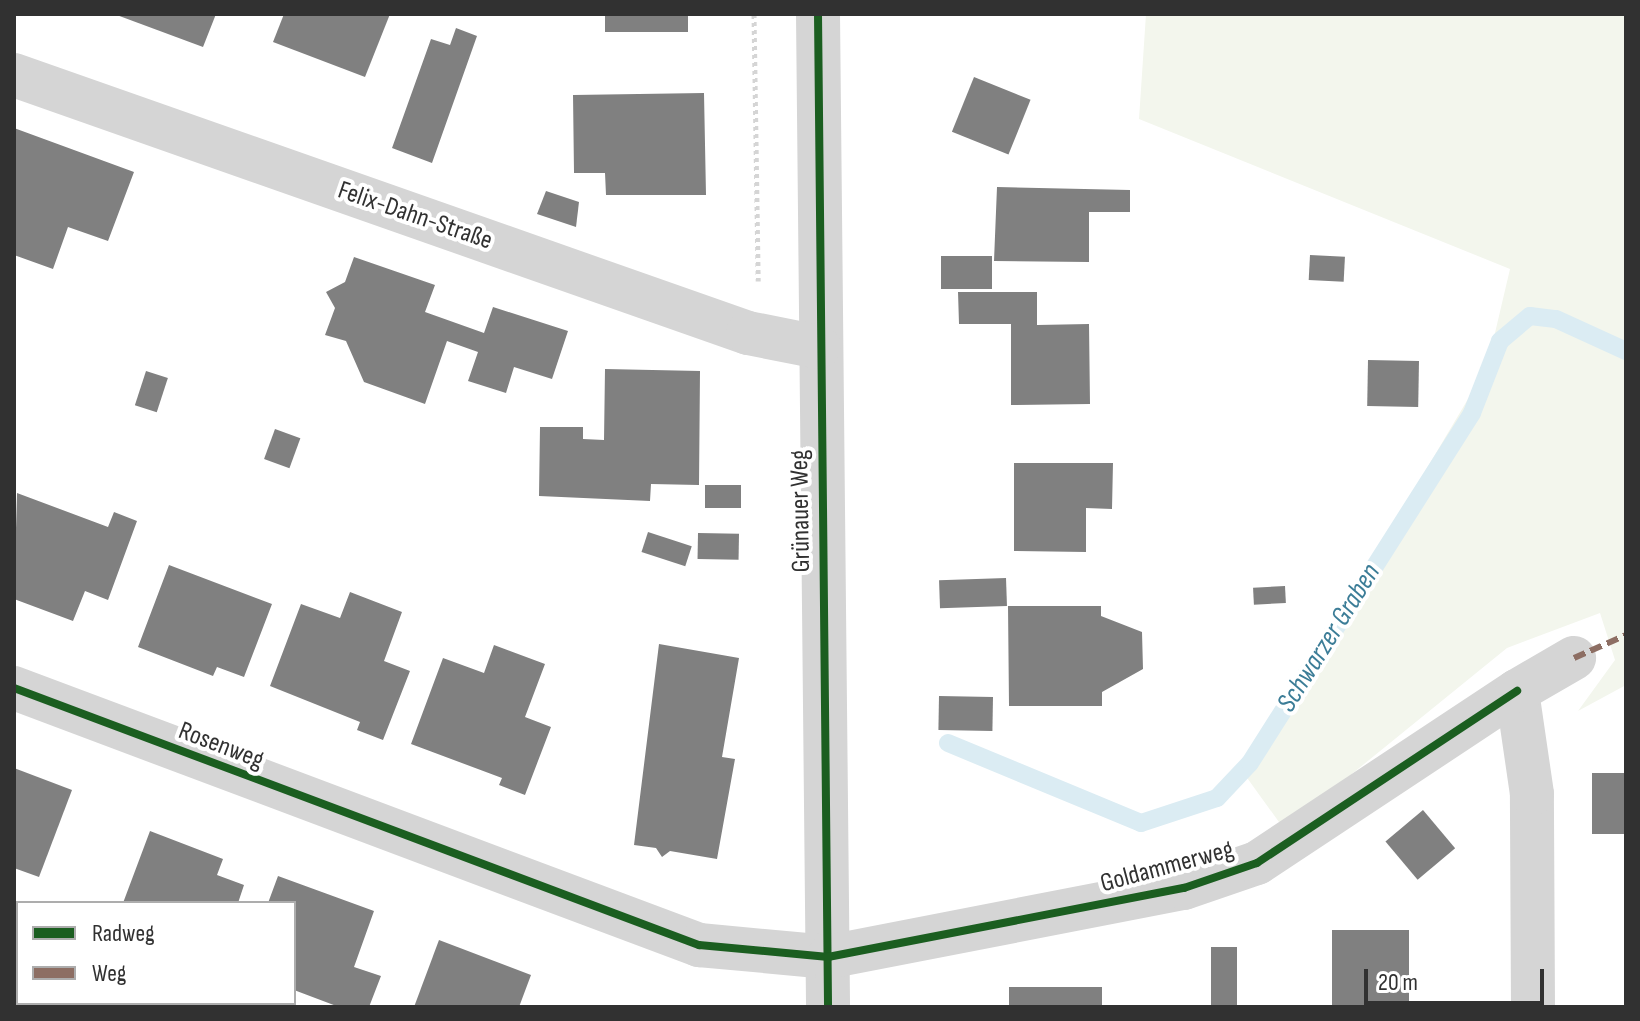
<!DOCTYPE html>
<meta charset="utf-8">
<style>
body{margin:0}
#map{position:relative;width:1640px;height:1021px;overflow:hidden;background:#fff;font-family:"Sofia Sans Condensed",sans-serif}
div>[style]{position:absolute}
.green>*{inset:0;background:#f3f6ed}
.stream>*{height:18px;margin:-9px;padding:0 9px;transform-origin:9px;border-radius:9px;background:#dbecf3}
.building>*{inset:0;background:#808080;transform-origin:0 0}
.path>*{height:5px;margin-top:-2.5px;transform-origin:0;background:repeating-linear-gradient(90deg,#d5d5d5 0 4px,transparent 0 8px)}
.minor>*{height:44px;margin:-22px;padding:0 22px;transform-origin:22px;border-radius:22px;background:#d5d5d5}
.quiet>*{height:6px;margin-top:-3px;transform-origin:0;background:repeating-linear-gradient(90deg,#8d6e63 0 12px,transparent 0 18px)}
.cycleway>*{height:8px;margin:-4px;padding:0 4px;transform-origin:4px;border-radius:4px;background:#1b5e20}
span{translate:-50% -50%;white-space:nowrap;text-align:center;line-height:1.15;-webkit-text-stroke:8px #fff;paint-order:stroke}
.street-label{font-size:26px;color:#313131}
.water-label{font-size:28px;color:#3c7d97;font-style:italic}
.frame{position:absolute;inset:0;border:16px solid #313131;pointer-events:none}
.legend{position:absolute;left:16px;top:901px;width:280px;height:104px;box-sizing:border-box;background:#fff;border:2px solid #adadad;margin:0;padding:10px 14px;list-style:none;font-size:24px;color:#313131}
.legend li{display:flex;align-items:center;gap:16px;height:40px}
.legend b{width:40px;border:2px solid #adadad}
.scale{position:absolute;left:1364px;top:969px;width:180px;height:36px;box-sizing:border-box;border:4px solid #313131;border-top:0;padding-left:10px;font-size:24px;line-height:28px;white-space:nowrap;color:#313131;-webkit-text-stroke:6px #fff;paint-order:stroke}
</style>
<div id="map">
<div class="green">
<div style="clip-path:polygon(1146px 14px,1626px 14px,1626px 685px,1578px 711px,1615px 660px,1600px 613px,1507px 648px,1284px 829px,1245px 775px,1487px 367px,1510px 269px,1139px 119px)"></div>
</div>
<div class="stream">
<div style="left:948px;top:743px;width:209px;rotate:22.5deg"></div>
<div style="left:1141px;top:823px;width:80px;rotate:-18.2deg"></div>
<div style="left:1217px;top:798px;width:48px;rotate:-46.7deg"></div>
<div style="left:1250px;top:763px;width:414px;rotate:-57.6deg"></div>
<div style="left:1472px;top:413px;width:77px;rotate:-68.7deg"></div>
<div style="left:1500px;top:341px;width:39px;rotate:-40deg"></div>
<div style="left:1530px;top:316px;width:26px;rotate:7deg"></div>
<div style="left:1556px;top:319px;width:77px;rotate:24.6deg"></div>
</div>
<div class="building">
<div style="clip-path:polygon(114px 14px,216px 14px,203px 47px)"></div>
<div style="clip-path:polygon(284px 14px,390px 14px,365px 77px,273px 42px)"></div>
<div style="left:605px;top:14px;width:83px;height:18px"></div>
<div style="clip-path:polygon(456px 28px,477px 36px,432px 163px,392px 148px,431px 39px,450px 45px)"></div>
<div style="left:974px;top:77px;width:61px;height:59px;rotate:22deg"></div>
<div style="clip-path:polygon(704px 93px,706px 195px,606px 195px,605px 173px,574px 173px,573px 95px)"></div>
<div style="clip-path:polygon(14px 128px,134px 172px,108px 241px,68px 227px,53px 269px,14px 255px)"></div>
<div style="clip-path:polygon(997px 187px,1130px 190px,1130px 212px,1089px 212px,1089px 262px,994px 261px)"></div>
<div style="clip-path:polygon(546px 191px,579px 202px,576px 227px,537px 214px)"></div>
<div style="left:1310px;top:255px;width:35px;height:25px;rotate:3deg"></div>
<div style="left:992px;top:256px;width:33px;height:51px;rotate:90deg"></div>
<div style="clip-path:polygon(354px 257px,435px 285px,425px 312px,484px 333px,493px 307px,568px 331px,552px 379px,514px 367px,506px 393px,468px 381px,478px 352px,447px 341px,425px 404px,364px 382px,346px 341px,325px 335px,335px 308px,326px 292px,345px 282px)"></div>
<div style="clip-path:polygon(958px 292px,1037px 292px,1037px 325px,1089px 324px,1090px 404px,1011px 405px,1011px 324px,959px 324px)"></div>
<div style="left:1368px;top:360px;width:51px;height:46px;rotate:1deg"></div>
<div style="clip-path:polygon(605px 369px,700px 371px,699px 485px,651px 484px,650px 501px,539px 496px,540px 427px,583px 427px,583px 439px,604px 440px)"></div>
<div style="left:146px;top:371px;width:23px;height:36px;rotate:18deg"></div>
<div style="left:275px;top:429px;width:27px;height:32px;rotate:20deg"></div>
<div style="clip-path:polygon(1014px 463px,1113px 463px,1112px 509px,1086px 508px,1086px 552px,1014px 551px)"></div>
<div style="left:705px;top:485px;width:36px;height:23px"></div>
<div style="clip-path:polygon(17px 493px,108px 527px,114px 512px,137px 521px,108px 600px,85px 591px,73px 621px,14px 599px)"></div>
<div style="left:648px;top:532px;width:46px;height:21px;rotate:18deg"></div>
<div style="left:698px;top:533px;width:41px;height:26px;rotate:1deg"></div>
<div style="clip-path:polygon(169px 565px,272px 604px,244px 677px,217px 667px,213px 676px,138px 647px)"></div>
<div style="left:1006px;top:578px;width:28px;height:67px;rotate:88deg"></div>
<div style="left:1285px;top:586px;width:17px;height:32px;rotate:87deg"></div>
<div style="clip-path:polygon(350px 592px,402px 612px,384px 661px,410px 671px,383px 740px,357px 730px,360px 722px,270px 686px,301px 604px,340px 618px)"></div>
<div style="clip-path:polygon(1008px 606px,1101px 606px,1101px 616px,1142px 632px,1143px 669px,1102px 692px,1102px 706px,1009px 706px)"></div>
<div style="clip-path:polygon(659px 644px,739px 658px,722px 757px,735px 759px,717px 859px,670px 851px,662px 857px,656px 848px,634px 845px)"></div>
<div style="clip-path:polygon(494px 645px,545px 664px,525px 717px,551px 727px,525px 795px,499px 785px,502px 778px,411px 744px,443px 658px,484px 673px)"></div>
<div style="left:939px;top:696px;width:54px;height:34px;rotate:1deg"></div>
<div style="clip-path:polygon(14px 768px,72px 790px,39px 877px,14px 868px)"></div>
<div style="left:1592px;top:773px;width:34px;height:61px"></div>
<div style="left:1423px;top:810px;width:50px;height:49px;rotate:50deg"></div>
<div style="clip-path:polygon(150px 831px,223px 859px,217px 875px,244px 885px,238px 903px,123px 903px)"></div>
<div style="clip-path:polygon(278px 876px,374px 911px,354px 967px,381px 976px,369px 1007px,339px 1007px,294px 990px,294px 903px,268px 903px)"></div>
<div style="left:1332px;top:930px;width:77px;height:77px"></div>
<div style="clip-path:polygon(439px 940px,531px 975px,519px 1007px,414px 1007px)"></div>
<div style="left:1211px;top:947px;width:26px;height:60px"></div>
<div style="left:1009px;top:987px;width:93px;height:20px"></div>
</div>
<div class="path">
<div style="left:754px;top:14px;width:267px;rotate:89.1deg"></div>
</div>
<div class="minor">
<div style="left:818px;top:14px;width:993px;rotate:89.42deg"></div>
<div style="left:14px;top:75px;width:778px;rotate:19.37deg"></div>
<div style="left:748px;top:333px;width:72px;rotate:11.2deg"></div>
<div style="left:14px;top:688px;width:732px;rotate:20.57deg"></div>
<div style="left:699px;top:945px;width:130px;rotate:5.3deg"></div>
<div style="left:828px;top:957px;width:363px;rotate:-11deg"></div>
<div style="left:1184px;top:888px;width:77px;rotate:-18.9deg"></div>
<div style="left:1257px;top:863px;width:312px;rotate:-33.5deg"></div>
<div style="left:1533px;top:1007px;width:213px;rotate:-90.3deg"></div>
<div style="left:1532px;top:794px;width:104px;rotate:-98.3deg"></div>
<div style="left:1517px;top:691px;width:66px;rotate:-30.1deg"></div>
</div>
<div class="quiet">
<div style="left:1574px;top:658px;width:57px;rotate:-23.9deg"></div>
</div>
<div class="cycleway">
<div style="left:818px;top:14px;width:993px;rotate:89.42deg"></div>
<div style="left:14px;top:688px;width:732px;rotate:20.57deg"></div>
<div style="left:699px;top:945px;width:130px;rotate:5.3deg"></div>
<div style="left:828px;top:957px;width:363px;rotate:-11deg"></div>
<div style="left:1184px;top:888px;width:77px;rotate:-18.9deg"></div>
<div style="left:1257px;top:863px;width:312px;rotate:-33.5deg"></div>
</div>
<div class="street-label">
<span style="left:415px;top:216px;rotate:19deg">Felix-Dahn-Straße</span>
<span style="left:801px;top:511px;rotate:-91deg">Grünauer Weg</span>
<span style="left:221px;top:746px;rotate:21deg">Rosenweg</span>
<span style="left:1167px;top:867px;rotate:-15deg">Goldammerweg</span>
</div>
<div class="water-label">
<span style="left:1329px;top:638px;rotate:-58deg">Schwarzer Graben</span>
</div>
<div class="frame"></div>
<ul class="legend">
<li><b style="height:10px;background:#1b5e20"></b>Radweg</li>
<li><b style="height:10px;background:#8d6e63"></b>Weg</li>
</ul>
<div class="scale">20 m</div>
</div>
